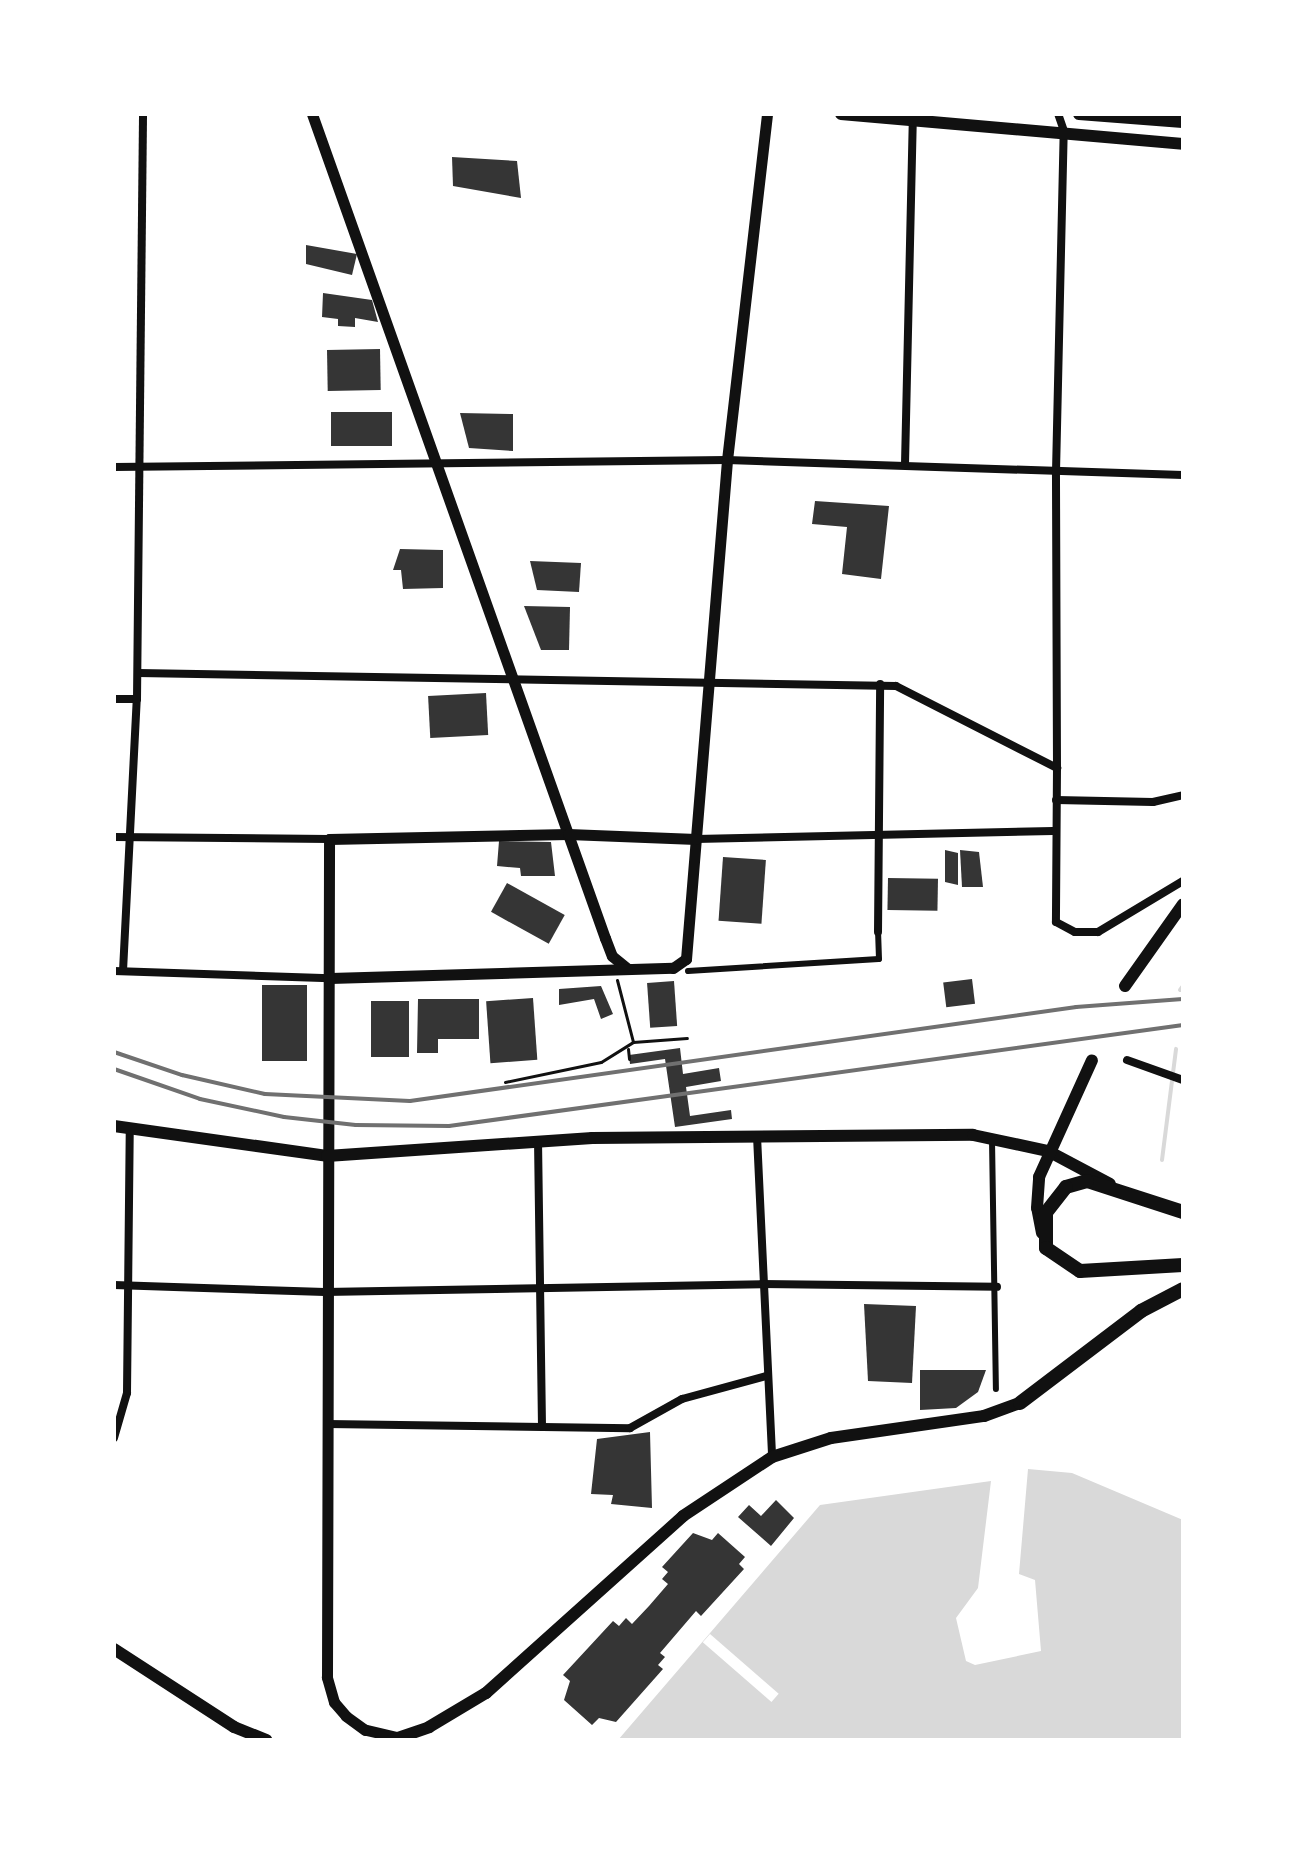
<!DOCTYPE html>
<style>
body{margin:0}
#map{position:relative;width:1297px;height:1854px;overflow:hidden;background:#fff;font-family:"Source Sans 3",sans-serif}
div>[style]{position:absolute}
.water>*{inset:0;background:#d9d9d9}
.pier>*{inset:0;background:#fff;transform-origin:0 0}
.stream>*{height:4px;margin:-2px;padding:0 2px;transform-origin:2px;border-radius:2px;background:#d9d9d9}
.building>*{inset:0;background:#353535;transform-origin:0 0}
.path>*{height:3px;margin:-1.5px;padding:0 1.5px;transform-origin:1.5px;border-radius:1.5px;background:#111}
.pedestrian>*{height:6px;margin:-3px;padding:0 3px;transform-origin:3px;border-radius:3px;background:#111}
.minor>*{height:8px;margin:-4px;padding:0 4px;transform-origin:4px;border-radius:4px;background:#111}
.secondary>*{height:11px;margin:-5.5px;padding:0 5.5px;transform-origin:5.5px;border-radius:5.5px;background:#111}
.primary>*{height:12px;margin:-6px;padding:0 6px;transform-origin:6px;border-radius:6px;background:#111}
.trunk>*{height:14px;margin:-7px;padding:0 7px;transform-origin:7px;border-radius:7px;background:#111}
.rail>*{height:4px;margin:-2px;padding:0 2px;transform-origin:2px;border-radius:2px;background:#707070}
span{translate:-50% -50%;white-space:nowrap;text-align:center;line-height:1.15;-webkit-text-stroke:7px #fff;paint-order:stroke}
.frame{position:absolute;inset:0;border:116px solid #fff;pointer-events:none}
</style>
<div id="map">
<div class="water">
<div style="clip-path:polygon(1028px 1469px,1072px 1473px,1183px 1520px,1183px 1740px,618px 1740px,820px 1505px,991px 1481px,978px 1588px,956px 1618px,966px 1661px,975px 1665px,1041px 1651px,1035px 1580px,1019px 1574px)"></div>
</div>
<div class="pier">
<div style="left:710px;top:1634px;width:91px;height:11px;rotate:41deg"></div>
</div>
<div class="stream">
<div style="left:1180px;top:990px;width:5px;rotate:-53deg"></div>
<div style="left:1162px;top:1160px;width:112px;rotate:-82.8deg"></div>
</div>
<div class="building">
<div style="clip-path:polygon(452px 157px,517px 161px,521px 198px,453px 186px)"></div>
<div style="clip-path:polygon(306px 245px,357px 254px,352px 275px,306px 264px)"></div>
<div style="clip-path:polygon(323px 293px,372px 300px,378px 322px,355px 318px,355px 327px,338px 326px,338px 319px,322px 317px)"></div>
<div style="left:380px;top:349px;width:41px;height:53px;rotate:89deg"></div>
<div style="left:331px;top:412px;width:61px;height:34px"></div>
<div style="clip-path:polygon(460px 413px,513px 414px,513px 451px,469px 448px)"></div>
<div style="clip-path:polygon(815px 501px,889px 506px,881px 579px,842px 574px,847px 527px,812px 524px)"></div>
<div style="clip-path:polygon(400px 549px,443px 550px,443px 588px,403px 589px,401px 570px,393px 570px)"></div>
<div style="clip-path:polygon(530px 561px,581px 563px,579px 592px,537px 590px)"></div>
<div style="clip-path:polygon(524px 606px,570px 607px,569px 650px,541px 650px)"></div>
<div style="left:486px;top:693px;width:42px;height:58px;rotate:87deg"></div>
<div style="clip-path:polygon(499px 841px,551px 842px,555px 876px,521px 876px,520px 868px,497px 866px)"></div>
<div style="clip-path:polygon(945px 850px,958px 853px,958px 885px,945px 882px)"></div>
<div style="clip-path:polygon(960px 850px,979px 852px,983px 887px,962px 887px)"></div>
<div style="left:723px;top:857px;width:43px;height:64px;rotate:4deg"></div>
<div style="left:888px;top:878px;width:50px;height:32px;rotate:1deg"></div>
<div style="left:507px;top:883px;width:66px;height:33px;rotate:29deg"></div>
<div style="left:972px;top:979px;width:25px;height:29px;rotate:83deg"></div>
<div style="left:674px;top:981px;width:45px;height:27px;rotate:86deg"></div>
<div style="left:262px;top:985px;width:45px;height:76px"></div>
<div style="clip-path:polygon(601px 986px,613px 1014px,601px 1019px,594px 999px,559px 1005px,559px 989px)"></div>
<div style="left:533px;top:998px;width:62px;height:47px;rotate:86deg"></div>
<div style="clip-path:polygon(418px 999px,479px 999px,479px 1039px,438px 1039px,438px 1053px,417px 1053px)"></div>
<div style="left:371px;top:1001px;width:38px;height:56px"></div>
<div style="clip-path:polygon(680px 1048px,683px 1074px,719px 1068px,721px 1081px,686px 1087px,690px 1116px,731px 1110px,732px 1119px,675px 1127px,665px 1059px,630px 1064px,629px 1055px)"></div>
<div style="clip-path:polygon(864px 1304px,916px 1306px,912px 1383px,868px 1381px)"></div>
<div style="clip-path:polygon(920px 1370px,986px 1370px,978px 1392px,956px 1408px,920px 1410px)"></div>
<div style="clip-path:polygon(650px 1432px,652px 1508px,611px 1504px,613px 1495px,591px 1494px,597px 1439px)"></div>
<div style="clip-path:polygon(776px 1500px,794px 1518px,771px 1546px,738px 1517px,749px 1505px,761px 1516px)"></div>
<div style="clip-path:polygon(693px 1533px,712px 1540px,718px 1533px,745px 1557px,739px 1564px,744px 1569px,701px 1616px,696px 1611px,660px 1653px,665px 1657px,658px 1665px,663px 1669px,616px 1722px,599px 1718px,592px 1725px,564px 1700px,570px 1681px,563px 1675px,613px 1621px,619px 1626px,626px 1618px,632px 1624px,649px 1606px,668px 1584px,662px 1579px,668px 1572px,662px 1567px)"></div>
</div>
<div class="path">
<div style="left:617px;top:980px;width:64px;rotate:75.5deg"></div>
<div style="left:633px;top:1042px;width:54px;rotate:-4.2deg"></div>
<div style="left:628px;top:1049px;width:10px;rotate:84deg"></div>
<div style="left:505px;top:1082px;width:98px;rotate:-11.8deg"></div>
<div style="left:601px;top:1062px;width:38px;rotate:-32deg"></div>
</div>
<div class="pedestrian">
<div style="left:688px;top:971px;width:191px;rotate:-3.6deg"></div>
<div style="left:879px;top:959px;width:27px;rotate:-92deg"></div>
<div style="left:992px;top:1140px;width:249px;rotate:89.1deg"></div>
</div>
<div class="minor">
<div style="left:905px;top:464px;width:343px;rotate:-88.7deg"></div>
<div style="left:114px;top:467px;width:613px;rotate:-0.65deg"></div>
<div style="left:727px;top:460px;width:456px;rotate:1.9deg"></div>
<div style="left:138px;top:673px;width:758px;rotate:0.98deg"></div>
<div style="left:896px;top:686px;width:181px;rotate:27deg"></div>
<div style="left:1057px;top:768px;width:154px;rotate:90.4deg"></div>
<div style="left:1056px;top:922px;width:21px;rotate:28deg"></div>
<div style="left:1075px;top:932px;width:23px"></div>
<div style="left:1098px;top:932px;width:99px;rotate:-31deg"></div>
<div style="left:114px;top:699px;width:23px"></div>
<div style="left:1057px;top:768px;width:296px;rotate:-90.2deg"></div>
<div style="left:1056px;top:472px;width:341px;rotate:-88.7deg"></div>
<div style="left:1064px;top:131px;width:18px;rotate:-109deg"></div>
<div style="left:1056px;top:800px;width:97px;rotate:1.2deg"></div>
<div style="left:1153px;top:802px;width:31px;rotate:-13deg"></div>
<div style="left:114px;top:837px;width:215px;rotate:0.5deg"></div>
<div style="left:696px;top:839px;width:357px;rotate:-1.3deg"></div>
<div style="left:878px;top:932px;width:248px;rotate:-89.5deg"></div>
<div style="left:114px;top:971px;width:216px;rotate:1.9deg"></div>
<div style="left:123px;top:971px;width:272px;rotate:-87.1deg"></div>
<div style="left:137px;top:699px;width:585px;rotate:-89.41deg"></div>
<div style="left:1127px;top:1060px;width:59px;rotate:19.7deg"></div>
<div style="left:757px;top:1136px;width:321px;rotate:87.3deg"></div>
<div style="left:538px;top:1140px;width:286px;rotate:89.2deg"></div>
<div style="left:114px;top:1285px;width:211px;rotate:1.9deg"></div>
<div style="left:325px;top:1292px;width:437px;rotate:-1deg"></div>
<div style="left:762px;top:1284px;width:235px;rotate:0.7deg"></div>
<div style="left:327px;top:1424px;width:303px;rotate:0.8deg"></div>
<div style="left:630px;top:1428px;width:60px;rotate:-29.1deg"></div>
<div style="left:682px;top:1399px;width:87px;rotate:-15.3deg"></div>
<div style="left:114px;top:1438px;width:47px;rotate:-73.9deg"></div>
<div style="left:127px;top:1393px;width:266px;rotate:-89.4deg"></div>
</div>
<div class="secondary">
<div style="left:312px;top:114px;width:875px;rotate:70.43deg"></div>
<div style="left:605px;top:938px;width:19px;rotate:69deg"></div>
<div style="left:612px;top:956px;width:19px;rotate:39deg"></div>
<div style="left:330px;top:978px;width:343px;rotate:-1.7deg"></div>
<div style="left:673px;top:968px;width:16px;rotate:-35deg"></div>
<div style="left:686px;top:959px;width:501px;rotate:-85.3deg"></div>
<div style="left:727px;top:460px;width:348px;rotate:-83.4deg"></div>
<div style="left:401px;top:1738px;width:37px;rotate:-167deg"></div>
<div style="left:365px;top:1730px;width:24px;rotate:-144deg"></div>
<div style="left:346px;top:1716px;width:18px;rotate:-131deg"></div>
<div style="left:334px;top:1702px;width:26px;rotate:-106deg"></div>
<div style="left:327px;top:1677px;width:838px;rotate:-89.86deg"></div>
<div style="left:329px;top:839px;width:239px;rotate:-1.2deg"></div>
<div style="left:568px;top:834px;width:128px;rotate:2.2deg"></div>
</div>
<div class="primary">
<div style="left:841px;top:114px;width:343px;rotate:5deg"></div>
<div style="left:1079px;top:114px;width:104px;rotate:4.4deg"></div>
<div style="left:1125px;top:986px;width:100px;rotate:-54.7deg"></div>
<div style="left:114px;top:1126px;width:215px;rotate:8deg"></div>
<div style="left:327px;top:1156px;width:266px;rotate:-3.9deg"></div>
<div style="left:592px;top:1138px;width:381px;rotate:-0.5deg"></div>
<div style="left:973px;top:1135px;width:77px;rotate:12deg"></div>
<div style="left:1048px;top:1151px;width:70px;rotate:28deg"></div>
<div style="left:1042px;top:1233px;width:25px;rotate:-101deg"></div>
<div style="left:1037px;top:1208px;width:31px;rotate:-86deg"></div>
<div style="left:1039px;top:1177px;width:128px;rotate:-65.6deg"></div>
<div style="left:114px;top:1649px;width:143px;rotate:33deg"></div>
<div style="left:234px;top:1727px;width:35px;rotate:22deg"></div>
<div style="left:392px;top:1740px;width:39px;rotate:-19deg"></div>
<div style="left:429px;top:1727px;width:66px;rotate:-30.8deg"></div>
<div style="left:486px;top:1693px;width:265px;rotate:-41.9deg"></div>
<div style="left:683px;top:1516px;width:107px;rotate:-33.5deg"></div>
<div style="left:772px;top:1457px;width:62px;rotate:-17.9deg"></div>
<div style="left:831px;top:1438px;width:155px;rotate:-8.2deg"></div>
<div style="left:984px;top:1416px;width:38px;rotate:-20deg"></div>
</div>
<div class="trunk">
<div style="left:1183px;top:1212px;width:101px;rotate:-162.1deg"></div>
<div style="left:1087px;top:1181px;width:22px;rotate:164deg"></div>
<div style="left:1066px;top:1187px;width:33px;rotate:128deg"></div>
<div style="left:1046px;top:1213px;width:35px;rotate:90deg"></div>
<div style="left:1046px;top:1248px;width:41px;rotate:34.1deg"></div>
<div style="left:1080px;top:1271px;width:103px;rotate:-3.3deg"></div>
<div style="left:1020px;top:1403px;width:152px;rotate:-37.2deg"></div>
<div style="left:1141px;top:1311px;width:47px;rotate:-27.6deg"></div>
</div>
<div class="rail">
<div style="left:114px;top:1052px;width:72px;rotate:18.7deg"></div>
<div style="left:182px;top:1075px;width:85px;rotate:12.9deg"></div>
<div style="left:265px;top:1094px;width:145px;rotate:2.8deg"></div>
<div style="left:410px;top:1101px;width:673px;rotate:-8.03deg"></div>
<div style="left:1076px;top:1007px;width:107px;rotate:-4.3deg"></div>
<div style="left:114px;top:1069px;width:91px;rotate:19.2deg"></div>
<div style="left:200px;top:1099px;width:86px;rotate:12.1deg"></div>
<div style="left:284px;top:1117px;width:72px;rotate:6.3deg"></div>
<div style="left:356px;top:1125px;width:93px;rotate:0.6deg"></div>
<div style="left:449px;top:1126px;width:741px;rotate:-7.83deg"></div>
</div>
<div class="frame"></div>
</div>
